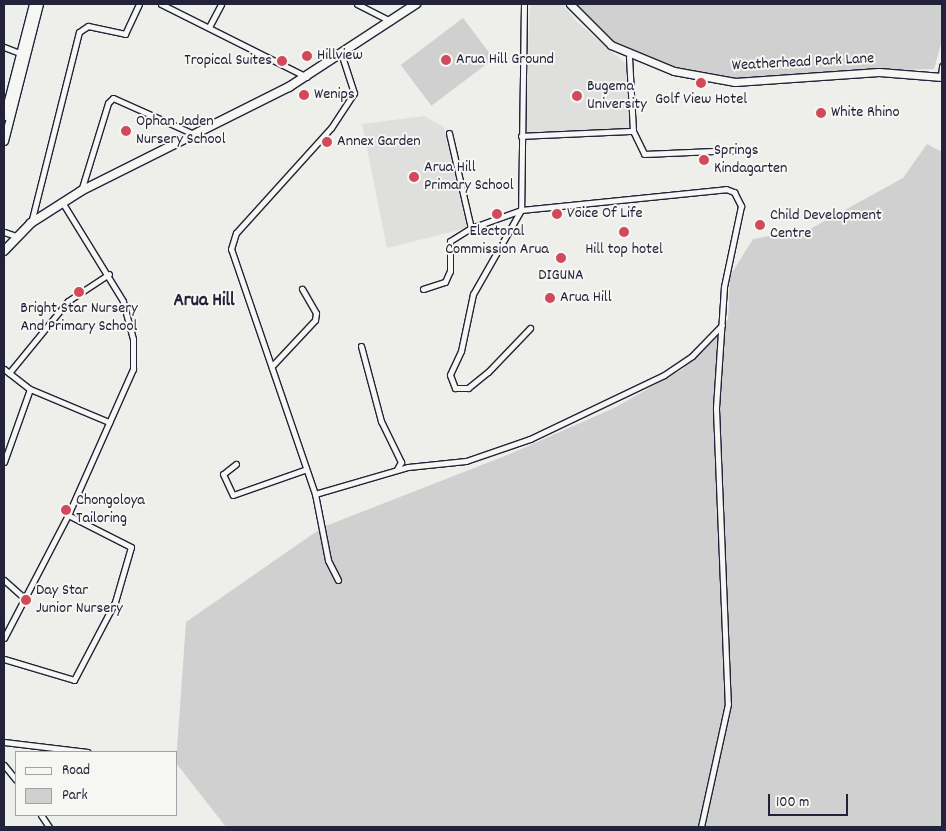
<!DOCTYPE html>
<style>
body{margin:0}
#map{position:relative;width:946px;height:831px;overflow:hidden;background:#eeeeeb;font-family:Dekko,sans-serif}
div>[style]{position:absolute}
.built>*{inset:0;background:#dfdfde}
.green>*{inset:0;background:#d0d0d1;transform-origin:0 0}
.roads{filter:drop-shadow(1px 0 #22223b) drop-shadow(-1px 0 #22223b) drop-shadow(0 1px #22223b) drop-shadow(0 -1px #22223b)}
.street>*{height:5px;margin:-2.5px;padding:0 2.5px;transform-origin:2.5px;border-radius:2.5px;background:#f6f6f2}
.secondary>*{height:7px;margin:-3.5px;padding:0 3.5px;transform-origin:3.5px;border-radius:3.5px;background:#f6f6f2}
.primary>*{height:8px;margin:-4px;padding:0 4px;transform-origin:4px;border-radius:4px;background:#f6f6f2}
.dots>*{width:14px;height:14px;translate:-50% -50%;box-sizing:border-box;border:2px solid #f6f6f2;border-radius:50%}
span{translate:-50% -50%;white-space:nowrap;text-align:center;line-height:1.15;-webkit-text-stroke:4px #f6f6f2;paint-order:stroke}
.poi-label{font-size:16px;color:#22223b}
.left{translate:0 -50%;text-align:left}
.right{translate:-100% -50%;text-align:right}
.street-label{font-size:16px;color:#22223b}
.quarter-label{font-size:19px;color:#22223b;font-weight:700}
.frame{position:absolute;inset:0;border:5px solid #22223b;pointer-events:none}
.legend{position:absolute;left:15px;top:751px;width:162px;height:65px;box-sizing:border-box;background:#f6f6f2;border:1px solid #a1a1a9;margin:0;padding:6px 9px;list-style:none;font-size:15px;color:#22223b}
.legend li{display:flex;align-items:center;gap:10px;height:25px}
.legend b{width:25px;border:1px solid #a1a1a9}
.scale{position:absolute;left:768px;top:794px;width:80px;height:22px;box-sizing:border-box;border:2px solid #22223b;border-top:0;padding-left:6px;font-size:15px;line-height:18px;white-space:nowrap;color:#22223b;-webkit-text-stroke:4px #f6f6f2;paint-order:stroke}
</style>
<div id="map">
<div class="built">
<div style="clip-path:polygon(530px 4px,562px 4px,577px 22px,625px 63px,631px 130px,525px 133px)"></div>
<div style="clip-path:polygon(424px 116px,444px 127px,467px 228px,387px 248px,362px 124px)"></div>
</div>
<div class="green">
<div style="clip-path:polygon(574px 4px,942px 4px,942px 40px,934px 69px,832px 72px,750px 81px,673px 69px,635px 56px,600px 34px)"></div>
<div style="left:463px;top:18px;width:51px;height:78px;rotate:53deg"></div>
<div style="clip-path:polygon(927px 144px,942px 152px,942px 827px,226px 827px,176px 763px,186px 622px,323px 527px,510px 454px,614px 408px,683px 369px,728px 319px,730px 276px,753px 239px,812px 228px,903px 178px)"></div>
</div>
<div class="roads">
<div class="street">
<div style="left:161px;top:4px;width:163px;rotate:26.6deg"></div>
<div style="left:357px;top:4px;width:38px;rotate:27deg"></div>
<div style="left:524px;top:4px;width:206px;rotate:90.8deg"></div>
<div style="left:521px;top:210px;width:206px;rotate:-5.8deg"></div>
<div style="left:726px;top:189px;width:9px;rotate:21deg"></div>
<div style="left:734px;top:192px;width:16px;rotate:63deg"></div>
<div style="left:741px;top:206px;width:83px;rotate:101.9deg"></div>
<div style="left:724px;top:287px;width:122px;rotate:93.8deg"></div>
<div style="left:716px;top:409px;width:295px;rotate:87.7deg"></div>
<div style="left:728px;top:704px;width:126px;rotate:102.4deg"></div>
<div style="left:209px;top:27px;width:26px;rotate:-62deg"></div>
<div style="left:4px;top:47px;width:17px;rotate:21deg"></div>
<div style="left:629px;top:57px;width:74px;rotate:86.9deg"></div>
<div style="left:633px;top:131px;width:25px;rotate:64deg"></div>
<div style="left:644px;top:154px;width:93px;rotate:-2.5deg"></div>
<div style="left:941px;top:76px;width:10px;rotate:-84deg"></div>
<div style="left:449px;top:133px;width:98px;rotate:77deg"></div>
<div style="left:471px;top:228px;width:53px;rotate:-19.8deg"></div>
<div style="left:521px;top:136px;width:112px;rotate:-2.6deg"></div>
<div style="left:81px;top:191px;width:92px;rotate:-72.9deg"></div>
<div style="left:108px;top:103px;width:7px;rotate:-45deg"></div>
<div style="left:113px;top:98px;width:89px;rotate:24deg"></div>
<div style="left:521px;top:210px;width:97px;rotate:119.7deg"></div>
<div style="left:473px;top:294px;width:58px;rotate:101.9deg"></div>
<div style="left:461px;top:351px;width:26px;rotate:115deg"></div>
<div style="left:450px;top:375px;width:14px;rotate:69deg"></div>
<div style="left:455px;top:388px;width:13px"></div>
<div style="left:468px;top:388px;width:26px;rotate:-39deg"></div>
<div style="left:488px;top:372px;width:61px;rotate:-46.3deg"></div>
<div style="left:31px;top:223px;width:197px;rotate:-75.9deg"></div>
<div style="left:79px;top:32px;width:11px;rotate:-34deg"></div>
<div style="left:88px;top:26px;width:38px;rotate:12deg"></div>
<div style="left:125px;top:34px;width:33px;rotate:-65deg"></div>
<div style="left:4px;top:232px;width:13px;rotate:18deg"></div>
<div style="left:423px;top:289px;width:23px;rotate:-18deg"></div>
<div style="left:445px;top:282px;width:12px;rotate:-66deg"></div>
<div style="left:450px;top:271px;width:30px;rotate:-90deg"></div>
<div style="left:450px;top:241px;width:25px;rotate:-32deg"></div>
<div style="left:361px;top:346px;width:78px;rotate:75.1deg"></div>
<div style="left:381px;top:421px;width:46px;rotate:64deg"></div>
<div style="left:401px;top:462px;width:8px;rotate:120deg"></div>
<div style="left:272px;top:366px;width:63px;rotate:-46.9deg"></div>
<div style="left:315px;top:320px;width:7px;rotate:-82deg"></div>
<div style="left:316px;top:313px;width:28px;rotate:-120deg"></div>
<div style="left:4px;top:369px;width:33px;rotate:38deg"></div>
<div style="left:30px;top:389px;width:86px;rotate:22.7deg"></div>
<div style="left:9px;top:373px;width:93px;rotate:-50.7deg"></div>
<div style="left:68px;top:301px;width:49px;rotate:-33.4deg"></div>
<div style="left:4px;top:462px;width:77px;rotate:-70.4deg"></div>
<div style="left:236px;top:464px;width:16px;rotate:142deg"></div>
<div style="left:223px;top:474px;width:23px;rotate:65deg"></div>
<div style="left:233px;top:495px;width:75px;rotate:-19.4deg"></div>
<div style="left:315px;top:494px;width:97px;rotate:-16.2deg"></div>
<div style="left:408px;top:467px;width:58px;rotate:-5.9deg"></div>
<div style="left:466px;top:461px;width:68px;rotate:-19deg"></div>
<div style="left:530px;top:439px;width:148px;rotate:-25.5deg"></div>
<div style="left:664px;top:375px;width:34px;rotate:-34deg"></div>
<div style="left:692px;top:356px;width:43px;rotate:-45.9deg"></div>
<div style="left:4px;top:580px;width:25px;rotate:42deg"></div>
<div style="left:338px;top:580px;width:22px;rotate:-117deg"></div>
<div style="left:328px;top:560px;width:67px;rotate:-101.1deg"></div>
<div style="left:315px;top:494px;width:259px;rotate:-108.9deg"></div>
<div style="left:231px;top:249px;width:17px;rotate:-73deg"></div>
<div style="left:236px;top:233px;width:142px;rotate:-47.9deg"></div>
<div style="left:331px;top:128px;width:42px;rotate:-56.7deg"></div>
<div style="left:354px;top:93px;width:40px;rotate:-108deg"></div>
<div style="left:4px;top:638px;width:139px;rotate:-62.5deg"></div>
<div style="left:68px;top:515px;width:160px;rotate:-66deg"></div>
<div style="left:133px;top:369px;width:30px;rotate:-90deg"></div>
<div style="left:133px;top:339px;width:39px;rotate:-105deg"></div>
<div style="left:123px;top:301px;width:116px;rotate:-121.6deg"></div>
<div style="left:4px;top:659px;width:73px;rotate:16.7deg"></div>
<div style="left:74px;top:680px;width:88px;rotate:-62.3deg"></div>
<div style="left:115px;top:602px;width:57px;rotate:-73.8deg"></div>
<div style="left:131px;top:547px;width:71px;rotate:-153.1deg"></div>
<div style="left:4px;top:742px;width:84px;rotate:6.9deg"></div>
<div style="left:4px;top:765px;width:19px;rotate:51deg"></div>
<div style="left:41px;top:815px;width:14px;rotate:56deg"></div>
</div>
<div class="secondary">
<div style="left:570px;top:4px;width:58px;rotate:45deg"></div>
<div style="left:611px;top:45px;width:68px;rotate:22.4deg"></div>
<div style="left:674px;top:71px;width:62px;rotate:10.2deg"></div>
<div style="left:735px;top:82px;width:144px;rotate:-4deg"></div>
<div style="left:879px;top:72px;width:63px;rotate:4.5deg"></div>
<div style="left:4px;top:116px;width:116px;rotate:-75.5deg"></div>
<div style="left:4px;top:141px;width:141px;rotate:-75.7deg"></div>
</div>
<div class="primary">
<div style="left:4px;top:251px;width:39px;rotate:-46deg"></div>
<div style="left:31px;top:223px;width:59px;rotate:-32.6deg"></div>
<div style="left:81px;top:191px;width:233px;rotate:-26.6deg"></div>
<div style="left:289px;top:87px;width:152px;rotate:-33.2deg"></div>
</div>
</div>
<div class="dots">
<div style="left:307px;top:56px;background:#d1495b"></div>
<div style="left:446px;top:60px;background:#d1495b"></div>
<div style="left:282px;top:61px;background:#d1495b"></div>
<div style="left:701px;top:83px;background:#d1495b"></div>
<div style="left:304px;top:95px;background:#d1495b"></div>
<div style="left:577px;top:96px;background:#d1495b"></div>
<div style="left:821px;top:113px;background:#d1495b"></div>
<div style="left:126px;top:131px;background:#d1495b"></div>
<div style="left:327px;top:142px;background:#d1495b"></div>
<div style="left:704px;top:160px;background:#d1495b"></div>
<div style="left:414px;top:177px;background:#d1495b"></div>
<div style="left:497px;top:214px;background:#d1495b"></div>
<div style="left:557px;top:214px;background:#d1495b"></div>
<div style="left:760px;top:225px;background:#d1495b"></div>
<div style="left:624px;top:232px;background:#d1495b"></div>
<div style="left:561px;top:258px;background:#d1495b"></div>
<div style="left:79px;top:292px;background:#d1495b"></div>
<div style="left:550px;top:298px;background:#d1495b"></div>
<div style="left:66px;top:510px;background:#d1495b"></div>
<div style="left:26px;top:600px;background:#d1495b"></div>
</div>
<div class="poi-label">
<span class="left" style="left:317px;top:56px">Hillview</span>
<span class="left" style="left:456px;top:60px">Arua Hill Ground</span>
<span class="right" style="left:272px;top:61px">Tropical Suites</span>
<span class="left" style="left:587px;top:96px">Bugema<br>University</span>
<span class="left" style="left:314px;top:95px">Wenips</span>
<span style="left:701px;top:100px">Golf View Hotel</span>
<span class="left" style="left:831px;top:113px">White Rhino</span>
<span class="left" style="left:136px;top:131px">Ophan Jaden<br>Nursery School</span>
<span class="left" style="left:337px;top:142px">Annex Garden</span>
<span class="left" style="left:714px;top:160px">Springs<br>Kindagarten</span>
<span class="left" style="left:424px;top:177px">Arua Hill<br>Primary School</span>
<span class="left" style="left:567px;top:214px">Voice Of Life</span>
<span class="left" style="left:770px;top:225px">Child Development<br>Centre</span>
<span style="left:497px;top:241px">Electoral<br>Commission Arua</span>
<span style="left:624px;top:250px">Hill top hotel</span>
<span style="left:561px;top:276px">DIGUNA</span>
<span class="left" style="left:560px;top:298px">Arua Hill</span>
<span style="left:79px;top:318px">Bright Star Nursery<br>And Primary School</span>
<span class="left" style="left:76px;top:510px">Chongoloya<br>Tailoring</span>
<span class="left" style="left:36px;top:600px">Day Star<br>Junior Nursery</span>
</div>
<div class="street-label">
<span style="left:803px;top:63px;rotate:-3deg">Weatherhead Park Lane</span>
</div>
<div class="quarter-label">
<span style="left:204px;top:302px">Arua Hill</span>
</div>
<div class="frame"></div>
<ul class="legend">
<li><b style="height:6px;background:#f6f6f2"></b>Road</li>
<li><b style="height:14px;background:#d0d0d1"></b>Park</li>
</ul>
<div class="scale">100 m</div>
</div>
